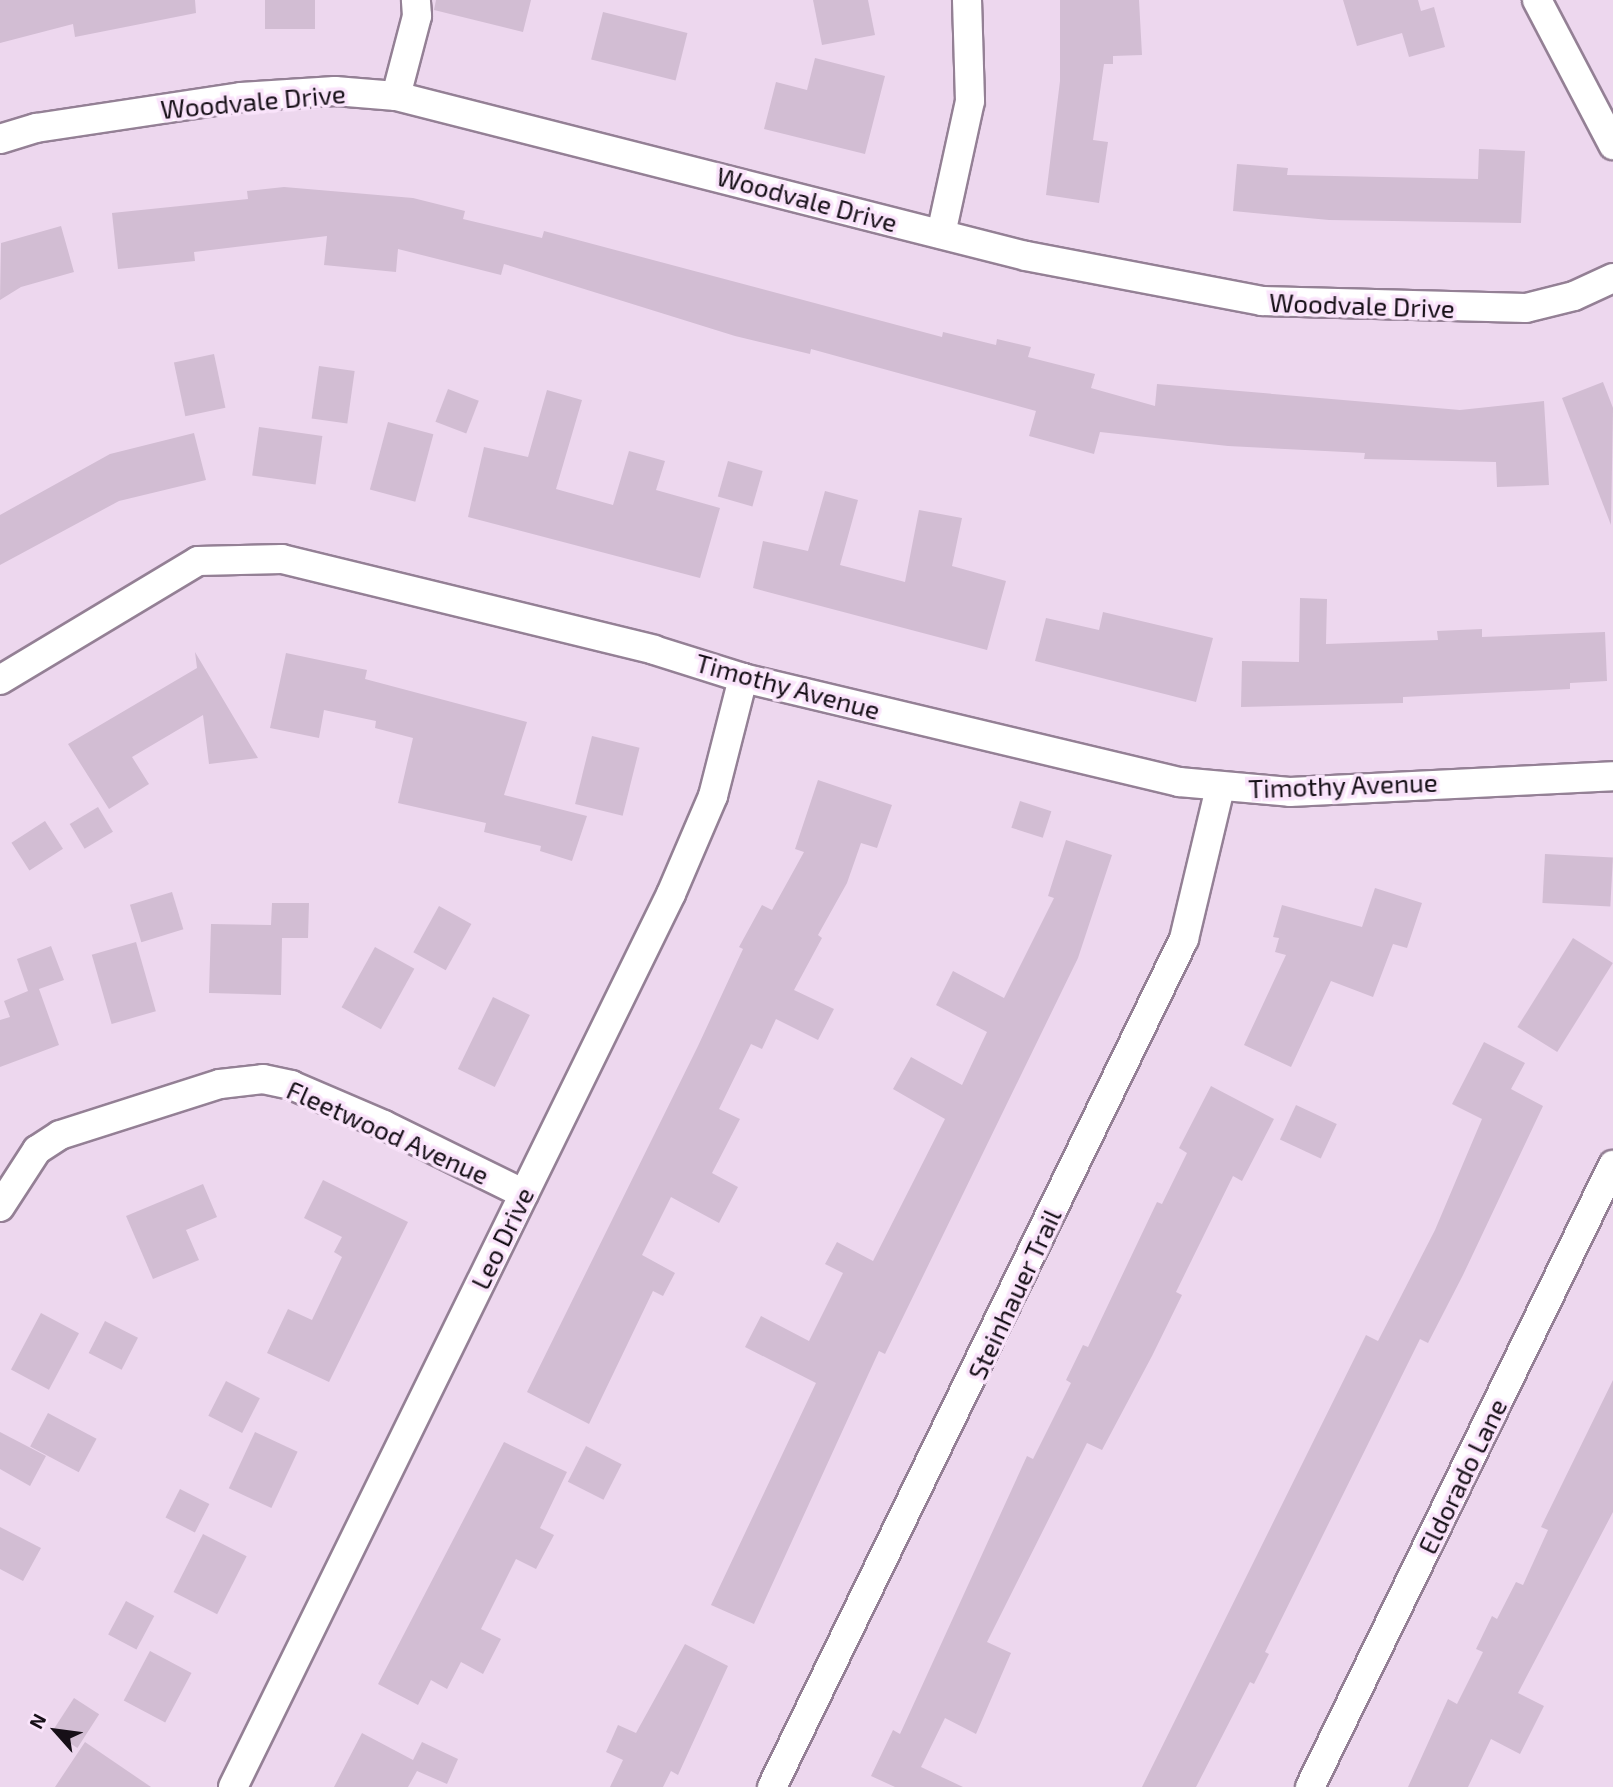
<!DOCTYPE html>
<style>
body{margin:0}
#map{position:relative;width:1613px;height:1787px;overflow:hidden;background:#edd7ee;font-family:"Exo 2",sans-serif}
div>[style]{position:absolute}
.building>*{inset:0;background:#d2bdd3;transform-origin:0 0}
.roads{filter:drop-shadow(2px 0 #948095) drop-shadow(-2px 0 #948095) drop-shadow(0 2px #948095) drop-shadow(0 -2px #948095)}
.street>*{height:28px;margin:-14px;padding:0 14px;transform-origin:14px;border-radius:14px;background:#fff}
span{translate:-50% -50%;white-space:nowrap;text-align:center;line-height:1.15;-webkit-text-stroke:7px #fae4fb;paint-order:stroke}
.street-label{font-size:26px;color:#160f17}
.north{position:absolute;left:21px;top:1696px;width:70px;height:70px;-webkit-text-stroke:5px #fae4fb;paint-order:stroke;rotate:298deg;font-size:19px;font-weight:700;line-height:28px;text-align:center;color:#160f17}
.north::after{content:'';display:block;margin:auto;width:24px;height:32px;background:#160f17;clip-path:polygon(50% 0,100% 100%,50% 72%,0 100%)}
</style>
<div id="map">
<div class="building">
<div style="clip-path:polygon(0 0,195px 0,196px 13px,75px 37px,73px 24px,0 43px)"></div>
<div style="left:265px;top:0;width:50px;height:29px"></div>
<div style="clip-path:polygon(436px 0,531px 0,523px 32px,434px 10px)"></div>
<div style="clip-path:polygon(813px 0,868px 0,875px 35px,822px 45px)"></div>
<div style="clip-path:polygon(1060px 0,1139px 0,1142px 55px,1113px 56px,1113px 64px,1104px 64px,1093px 140px,1108px 142px,1099px 203px,1046px 195px,1060px 81px)"></div>
<div style="clip-path:polygon(1343px 0,1418px 0,1421px 11px,1434px 7px,1445px 47px,1409px 57px,1402px 33px,1357px 46px)"></div>
<div style="left:603px;top:12px;width:87px;height:49px;rotate:14deg"></div>
<div style="clip-path:polygon(815px 58px,885px 76px,865px 154px,764px 129px,776px 82px,807px 90px)"></div>
<div style="clip-path:polygon(1479px 149px,1525px 151px,1521px 223px,1329px 220px,1233px 211px,1237px 164px,1288px 168px,1287px 175px,1478px 179px)"></div>
<div style="clip-path:polygon(284px 187px,413px 198px,465px 211px,463px 219px,542px 238px,544px 231px,942px 337px,943px 332px,996px 345px,997px 339px,1031px 347px,1028px 357px,1095px 374px,1091px 388px,1155px 406px,1157px 384px,1460px 410px,1544px 401px,1549px 485px,1497px 487px,1496px 462px,1364px 459px,1365px 453px,1228px 446px,1100px 432px,1094px 454px,1029px 436px,1036px 411px,811px 349px,810px 354px,735px 336px,504px 264px,501px 275px,398px 249px,396px 272px,324px 265px,327px 236px,194px 252px,195px 261px,118px 269px,112px 213px,248px 199px,247px 191px)"></div>
<div style="clip-path:polygon(61px 226px,74px 272px,21px 287px,0 300px,1px 243px)"></div>
<div style="left:214px;top:354px;width:55px;height:41px;rotate:78deg"></div>
<div style="left:319px;top:366px;width:36px;height:53px;rotate:8deg"></div>
<div style="clip-path:polygon(1603px 382px,1613px 408px,1611px 525px,1562px 398px)"></div>
<div style="left:448px;top:389px;width:33px;height:35px;rotate:21deg"></div>
<div style="clip-path:polygon(547px 390px,582px 400px,556px 489px,613px 505px,629px 451px,665px 461px,656px 490px,720px 508px,700px 578px,468px 517px,484px 447px,528px 457px)"></div>
<div style="left:388px;top:422px;width:47px;height:70px;rotate:15deg"></div>
<div style="left:259px;top:427px;width:64px;height:49px;rotate:8deg"></div>
<div style="clip-path:polygon(194px 433px,206px 480px,119px 501px,0 565px,0 515px,110px 454px)"></div>
<div style="left:728px;top:461px;width:36px;height:37px;rotate:16deg"></div>
<div style="clip-path:polygon(825px 491px,858px 500px,840px 565px,905px 582px,919px 510px,962px 518px,952px 566px,1006px 581px,987px 650px,753px 588px,763px 541px,808px 551px)"></div>
<div style="clip-path:polygon(1300px 598px,1327px 599px,1326px 644px,1438px 640px,1437px 631px,1482px 629px,1482px 637px,1605px 632px,1607px 681px,1570px 683px,1570px 689px,1403px 697px,1403px 703px,1241px 707px,1242px 661px,1299px 662px)"></div>
<div style="clip-path:polygon(1103px 612px,1213px 638px,1196px 702px,1035px 661px,1046px 618px,1099px 630px)"></div>
<div style="clip-path:polygon(195px 652px,258px 758px,209px 764px,203px 715px,132px 757px,149px 784px,109px 809px,68px 744px,197px 668px)"></div>
<div style="clip-path:polygon(286px 653px,367px 670px,365px 679px,527px 722px,504px 795px,587px 816px,572px 861px,540px 851px,541px 846px,484px 832px,486px 823px,398px 803px,413px 738px,375px 728px,376px 721px,324px 710px,319px 738px,270px 728px)"></div>
<div style="left:592px;top:736px;width:49px;height:70px;rotate:14deg"></div>
<div style="clip-path:polygon(818px 780px,892px 805px,877px 848px,861px 843px,847px 883px,818px 935px,822px 938px,794px 990px,834px 1009px,818px 1040px,776px 1019px,762px 1049px,751px 1044px,719px 1109px,740px 1119px,712px 1173px,738px 1187px,719px 1223px,671px 1197px,642px 1255px,675px 1273px,663px 1296px,653px 1291px,589px 1424px,527px 1392px,698px 1046px,743px 949px,739px 947px,762px 905px,772px 910px,804px 852px,795px 849px)"></div>
<div style="left:1020px;top:801px;width:33px;height:28px;rotate:18deg"></div>
<div style="left:98px;top:807px;width:29px;height:33px;rotate:59deg"></div>
<div style="left:45px;top:821px;width:33px;height:40px;rotate:57deg"></div>
<div style="clip-path:polygon(1066px 840px,1112px 855px,1078px 958px,885px 1354px,879px 1351px,754px 1624px,711px 1605px,816px 1383px,745px 1347px,761px 1316px,809px 1341px,843px 1273px,825px 1264px,837px 1242px,873px 1261px,945px 1119px,893px 1089px,911px 1057px,962px 1085px,987px 1032px,936px 1005px,953px 971px,1004px 998px,1054px 898px,1048px 896px)"></div>
<div style="left:1545px;top:854px;width:68px;height:49px;rotate:3deg"></div>
<div style="clip-path:polygon(1375px 888px,1422px 903px,1407px 948px,1393px 944px,1373px 997px,1331px 981px,1291px 1067px,1244px 1045px,1286px 955px,1275px 952px,1279px 938px,1273px 937px,1282px 905px,1362px 927px)"></div>
<div style="left:172px;top:892px;width:39px;height:44px;rotate:73deg"></div>
<div style="clip-path:polygon(272px 903px,309px 903px,308px 938px,282px 938px,281px 995px,209px 993px,211px 924px,271px 925px)"></div>
<div style="left:439px;top:906px;width:37px;height:53px;rotate:29deg"></div>
<div style="left:1573px;top:938px;width:47px;height:105px;rotate:32deg"></div>
<div style="left:136px;top:942px;width:72px;height:46px;rotate:74deg"></div>
<div style="clip-path:polygon(51px 946px,64px 980px,39px 989px,59px 1045px,0 1067px,0 1020px,10px 1017px,4px 1001px,28px 991px,17px 959px)"></div>
<div style="left:375px;top:947px;width:45px;height:69px;rotate:29deg"></div>
<div style="left:493px;top:997px;width:41px;height:80px;rotate:26deg"></div>
<div style="clip-path:polygon(1484px 1042px,1525px 1063px,1511px 1089px,1543px 1106px,1463px 1275px,1428px 1343px,1420px 1339px,1265px 1652px,1269px 1654px,1254px 1684px,1250px 1682px,1196px 1787px,1142px 1787px,1366px 1335px,1378px 1341px,1435px 1230px,1482px 1119px,1452px 1104px)"></div>
<div style="clip-path:polygon(1211px 1086px,1274px 1119px,1242px 1181px,1233px 1176px,1176px 1292px,1182px 1295px,1152px 1356px,1102px 1450px,1087px 1443px,987px 1642px,1011px 1653px,976px 1734px,945px 1718px,921px 1767px,963px 1787px,895px 1787px,871px 1776px,893px 1730px,900px 1734px,1027px 1456px,1033px 1459px,1071px 1383px,1066px 1380px,1083px 1345px,1088px 1347px,1157px 1202px,1162px 1204px,1187px 1153px,1179px 1148px)"></div>
<div style="left:1296px;top:1105px;width:45px;height:38px;rotate:25deg"></div>
<div style="clip-path:polygon(323px 1180px,408px 1222px,329px 1382px,267px 1353px,288px 1309px,312px 1320px,342px 1257px,334px 1252px,342px 1237px,304px 1218px)"></div>
<div style="clip-path:polygon(203px 1184px,217px 1217px,186px 1230px,199px 1260px,153px 1279px,126px 1216px)"></div>
<div style="left:41px;top:1313px;width:43px;height:64px;rotate:28deg"></div>
<div style="left:105px;top:1321px;width:37px;height:36px;rotate:27deg"></div>
<div style="clip-path:polygon(1613px 1380px,1613px 1512px,1518px 1693px,1544px 1706px,1520px 1754px,1491px 1739px,1468px 1787px,1408px 1787px,1448px 1699px,1457px 1704px,1483px 1652px,1476px 1649px,1492px 1616px,1497px 1619px,1516px 1582px,1523px 1585px,1548px 1530px,1541px 1527px)"></div>
<div style="left:226px;top:1381px;width:38px;height:39px;rotate:27deg"></div>
<div style="left:48px;top:1413px;width:55px;height:38px;rotate:28deg"></div>
<div style="clip-path:polygon(0 1432px,46px 1456px,30px 1486px,0 1469px)"></div>
<div style="left:255px;top:1432px;width:47px;height:62px;rotate:25deg"></div>
<div style="clip-path:polygon(504px 1442px,567px 1472px,540px 1528px,554px 1535px,536px 1569px,516px 1559px,481px 1629px,501px 1639px,483px 1674px,461px 1662px,447px 1689px,431px 1680px,418px 1705px,378px 1684px)"></div>
<div style="left:586px;top:1446px;width:40px;height:40px;rotate:27deg"></div>
<div style="left:180px;top:1489px;width:33px;height:32px;rotate:27deg"></div>
<div style="clip-path:polygon(0 1527px,41px 1548px,23px 1581px,0 1569px)"></div>
<div style="left:203px;top:1534px;width:49px;height:65px;rotate:27deg"></div>
<div style="left:126px;top:1601px;width:32px;height:38px;rotate:28deg"></div>
<div style="clip-path:polygon(685px 1644px,728px 1666px,678px 1775px,671px 1771px,663px 1787px,610px 1787px,623px 1760px,606px 1752px,618px 1725px,636px 1733px)"></div>
<div style="left:150px;top:1651px;width:47px;height:56px;rotate:28deg"></div>
<div style="left:74px;top:1698px;width:30px;height:40px;rotate:33deg"></div>
<div style="clip-path:polygon(362px 1733px,413px 1760px,422px 1742px,458px 1759px,447px 1784px,417px 1771px,408px 1787px,334px 1787px)"></div>
<div style="clip-path:polygon(85px 1742px,151px 1787px,55px 1787px)"></div>
</div>
<div class="roads">
<div class="street">
<div style="left:1537px;top:0;width:164px;rotate:62.3deg"></div>
<div style="left:396px;top:96px;width:83px;rotate:-75.3deg"></div>
<div style="left:417px;top:16px;width:16px;rotate:-94deg"></div>
<div style="left:0;top:139px;width:38px;rotate:-17deg"></div>
<div style="left:36px;top:128px;width:207px;rotate:-8.6deg"></div>
<div style="left:241px;top:97px;width:94px;rotate:-3.7deg"></div>
<div style="left:335px;top:91px;width:61px;rotate:4.7deg"></div>
<div style="left:396px;top:96px;width:650px;rotate:14.25deg"></div>
<div style="left:1026px;top:256px;width:240px;rotate:10.8deg"></div>
<div style="left:1262px;top:301px;width:264px;rotate:1.5deg"></div>
<div style="left:1526px;top:308px;width:49px;rotate:-14deg"></div>
<div style="left:1574px;top:296px;width:43px;rotate:-24.8deg"></div>
<div style="left:941px;top:234px;width:136px;rotate:-77.7deg"></div>
<div style="left:970px;top:101px;width:101px;rotate:-91.7deg"></div>
<div style="left:0;top:680px;width:231px;rotate:-31deg"></div>
<div style="left:198px;top:561px;width:84px;rotate:-1.4deg"></div>
<div style="left:282px;top:559px;width:383px;rotate:13.7deg"></div>
<div style="left:654px;top:650px;width:93px;rotate:17.5deg"></div>
<div style="left:743px;top:678px;width:448px;rotate:13.4deg"></div>
<div style="left:1179px;top:782px;width:111px;rotate:5.1deg"></div>
<div style="left:1290px;top:792px;width:323px;rotate:-2.8deg"></div>
<div style="left:0;top:1207px;width:68px;rotate:-57deg"></div>
<div style="left:37px;top:1150px;width:27px;rotate:-33deg"></div>
<div style="left:60px;top:1135px;width:168px;rotate:-17.7deg"></div>
<div style="left:220px;top:1084px;width:43px;rotate:-6.6deg"></div>
<div style="left:263px;top:1079px;width:29px;rotate:12deg"></div>
<div style="left:291px;top:1085px;width:101px;rotate:23.3deg"></div>
<div style="left:384px;top:1125px;width:156px;rotate:26.2deg"></div>
<div style="left:233px;top:1787px;width:995px;rotate:-63.87deg"></div>
<div style="left:671px;top:894px;width:107px;rotate:-66.8deg"></div>
<div style="left:713px;top:796px;width:122px;rotate:-75.7deg"></div>
<div style="left:772px;top:1787px;width:943px;rotate:-64.09deg"></div>
<div style="left:1184px;top:939px;width:155px;rotate:-76.6deg"></div>
<div style="left:1310px;top:1787px;width:692px;rotate:-64.03deg"></div>
</div>
</div>
<div class="street-label">
<span style="left:253px;top:101px;rotate:-5deg">Woodvale Drive</span>
<span style="left:807px;top:199px;rotate:15deg">Woodvale Drive</span>
<span style="left:1362px;top:305px;rotate:2deg">Woodvale Drive</span>
<span style="left:788px;top:686px;rotate:15deg">Timothy Avenue</span>
<span style="left:1343px;top:785px;rotate:-2deg">Timothy Avenue</span>
<span style="left:388px;top:1132px;rotate:24deg">Fleetwood Avenue</span>
<span style="left:502px;top:1238px;rotate:-64deg">Leo Drive</span>
<span style="left:1014px;top:1294px;rotate:-65deg">Steinhauer Trail</span>
<span style="left:1462px;top:1476px;rotate:-64deg">Eldorado Lane</span>
</div>
<div class="north">N</div>
</div>
